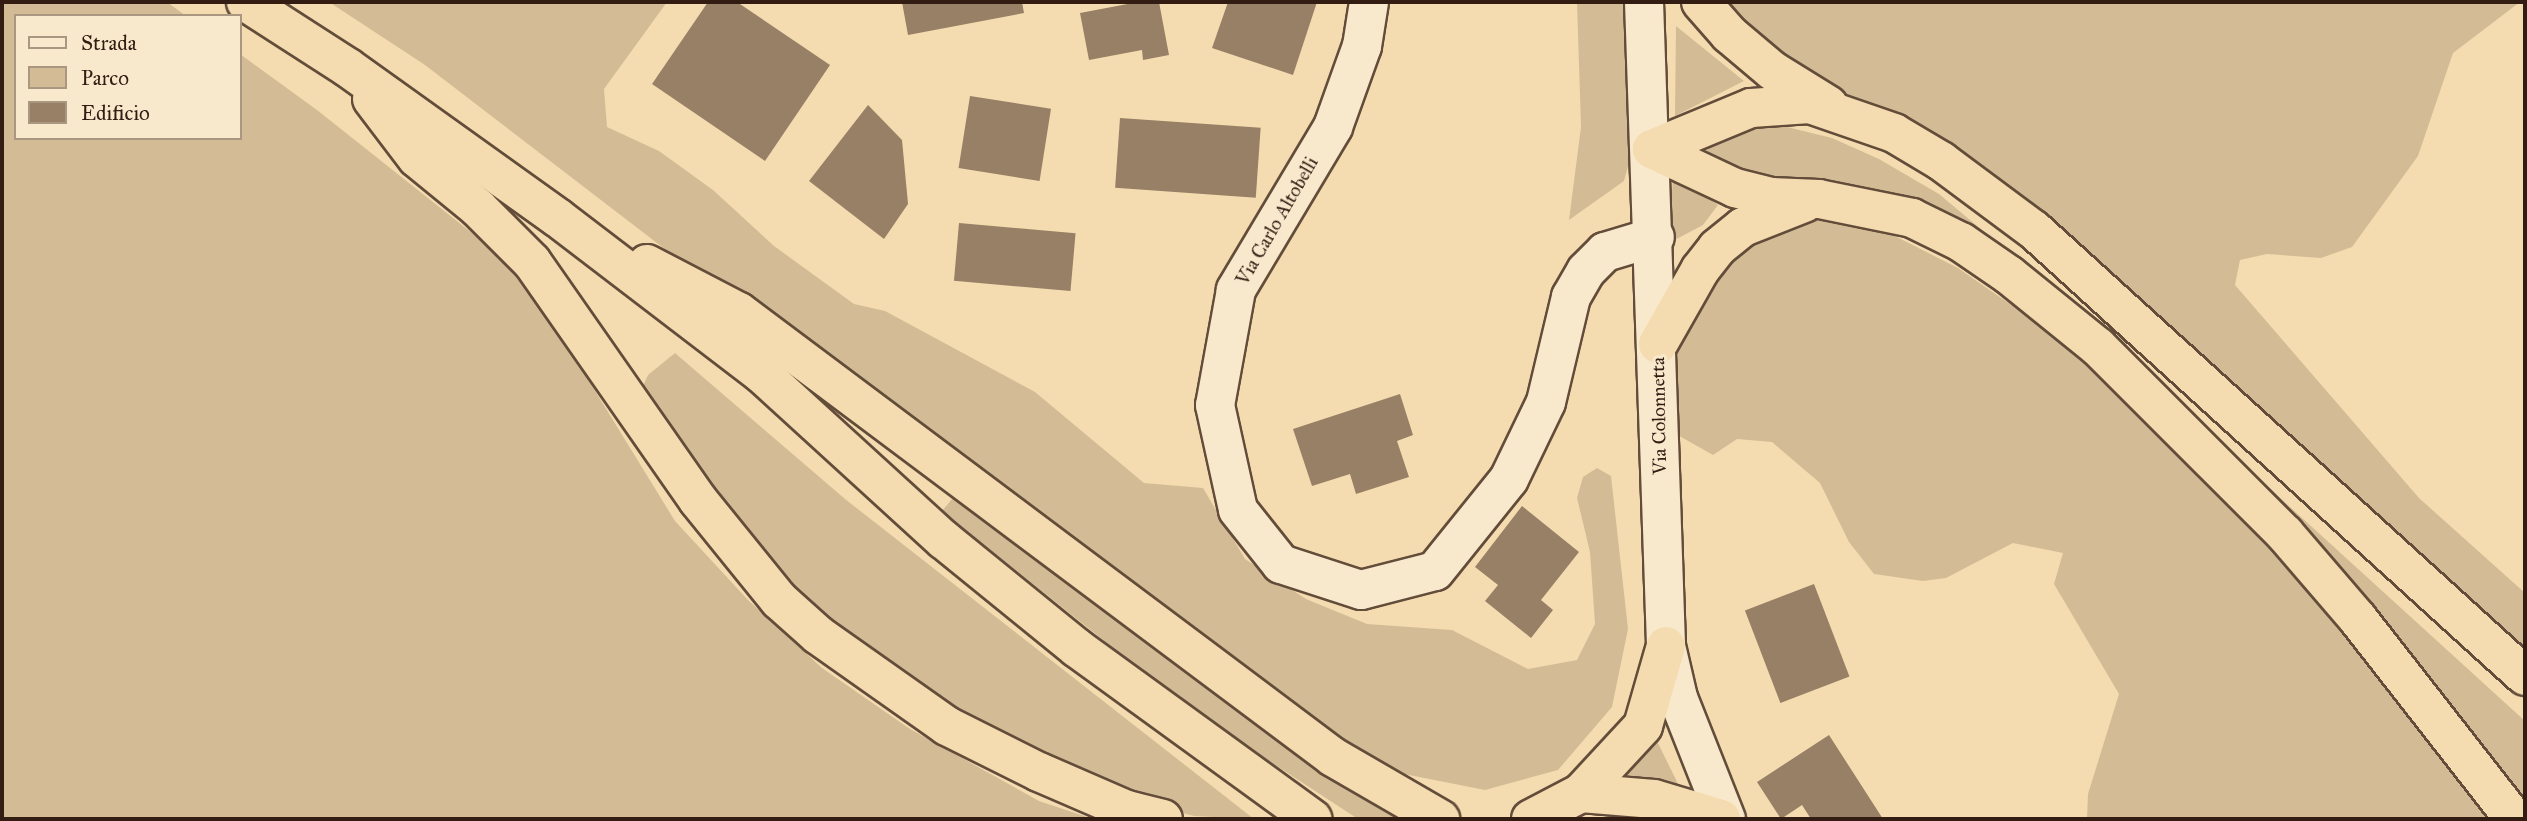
<!DOCTYPE html>
<style>
body{margin:0}
#map{position:relative;width:2527px;height:821px;overflow:hidden;background:#f4dcb0;font-family:"IM FELL Great Primer",serif}
div>[style]{position:absolute}
.green>*{inset:0;background:#d3bc95}
.building>*{inset:0;background:#978065;transform-origin:0 0}
.roads{filter:drop-shadow(2px 0 #634d3a) drop-shadow(-2px 0 #634d3a) drop-shadow(0 2px #634d3a) drop-shadow(0 -2px #634d3a)}
.minor>*{height:38px;margin:-19px;padding:0 19px;transform-origin:19px;border-radius:19px;background:#f8e8cc}
.secondary>*{height:38px;margin:-19px;padding:0 19px;transform-origin:19px;border-radius:19px;background:#f8e8cc}
.trunk>*{height:38px;margin:-19px;padding:0 19px;transform-origin:19px;border-radius:19px;background:#f4dcb0}
span{translate:-50% -50%;white-space:nowrap;text-align:center;line-height:1.15;-webkit-text-stroke:6px #f8e8cc;paint-order:stroke}
.street-label{font-size:19px;color:#331d13}
.frame{position:absolute;inset:0;border:4px solid #331d13;pointer-events:none}
.legend{position:absolute;left:14px;top:14px;width:228px;height:126px;box-sizing:border-box;background:#f8e8cc;border:2px solid #a99782;margin:0;padding:9px 12px;list-style:none;font-size:21px;color:#331d13}
.legend li{display:flex;align-items:center;gap:14px;height:35px}
.legend b{width:35px;border:2px solid #a99782}
</style>
<div id="map">
<div class="green">
<div style="clip-path:polygon(2px 2px,167px 2px,186px 16px,16px 16px,16px 138px,240px 138px,240px 54px,317px 110px,501px 256px,581px 368px,675px 521px,748px 600px,822px 668px,910px 729px,1039px 801px,1093px 819px,2px 819px)"></div>
<div style="clip-path:polygon(329px 2px,667px 2px,604px 89px,607px 127px,659px 151px,713px 190px,774px 246px,854px 304px,885px 311px,1035px 392px,1144px 483px,1203px 488px,1245px 559px,1306px 599px,1367px 624px,1452px 630px,1528px 669px,1577px 660px,1595px 624px,1590px 552px,1577px 498px,1583px 477px,1597px 468px,1611px 476px,1628px 629px,1612px 707px,1558px 770px,1485px 790px,1399px 773px,1261px 688px,730px 299px,425px 65px)"></div>
<div style="clip-path:polygon(1577px 2px,1631px 2px,1634px 144px,1624px 181px,1569px 220px,1581px 127px)"></div>
<div style="clip-path:polygon(1711px 2px,2520px 2px,2453px 53px,2418px 156px,2352px 247px,2321px 258px,2267px 254px,2240px 260px,2235px 285px,2419px 498px,2525px 593px,2525px 651px,2308px 454px)"></div>
<div style="clip-path:polygon(1676px 26px,1744px 81px,1675px 116px)"></div>
<div style="clip-path:polygon(1758px 126px,1783px 126px,1832px 138px,1879px 159px,1939px 194px,2031px 271px,2525px 721px,2525px 817px,2314px 553px,1926px 208px,1862px 188px,1810px 180px,1739px 177px,1707px 155px,1708px 145px)"></div>
<div style="clip-path:polygon(1673px 176px,1718px 205px,1703px 225px,1669px 243px)"></div>
<div style="clip-path:polygon(1810px 217px,1887px 232px,1958px 268px,2040px 325px,2128px 400px,2263px 528px,2500px 819px,2087px 819px,2088px 794px,2119px 694px,2054px 584px,2063px 553px,2013px 543px,1946px 578px,1923px 581px,1874px 574px,1849px 542px,1820px 483px,1772px 442px,1737px 439px,1713px 455px,1674px 433px,1668px 356px,1708px 278px,1741px 245px)"></div>
<div style="clip-path:polygon(675px 353px,845px 499px,1254px 819px,1194px 816px,1082px 786px,953px 715px,781px 586px,655px 421px,643px 386px,648px 375px)"></div>
<div style="clip-path:polygon(957px 493px,1429px 819px,1358px 819px,1188px 708px,942px 511px)"></div>
<div style="clip-path:polygon(1655px 737px,1684px 796px,1601px 777px)"></div>
</div>
<div class="building">
<div style="clip-path:polygon(708px 2px,737px 2px,830px 65px,765px 161px,652px 84px)"></div>
<div style="clip-path:polygon(902px 2px,1022px 2px,1024px 13px,908px 35px)"></div>
<div style="clip-path:polygon(1138px 2px,1159px 2px,1169px 55px,1143px 60px,1142px 50px,1089px 60px,1080px 13px)"></div>
<div style="clip-path:polygon(1228px 2px,1317px 2px,1293px 75px,1212px 48px)"></div>
<div style="left:970px;top:96px;width:82px;height:73px;rotate:9deg"></div>
<div style="clip-path:polygon(868px 105px,902px 140px,908px 204px,884px 239px,809px 181px)"></div>
<div style="left:1120px;top:118px;width:141px;height:70px;rotate:4deg"></div>
<div style="left:959px;top:223px;width:117px;height:58px;rotate:5deg"></div>
<div style="clip-path:polygon(1400px 394px,1413px 435px,1397px 441px,1409px 477px,1356px 494px,1350px 474px,1312px 486px,1293px 429px)"></div>
<div style="clip-path:polygon(1522px 506px,1579px 552px,1541px 600px,1553px 610px,1531px 638px,1485px 601px,1498px 585px,1475px 567px)"></div>
<div style="left:1814px;top:584px;width:99px;height:74px;rotate:69deg"></div>
<div style="clip-path:polygon(1829px 735px,1883px 819px,1811px 819px,1802px 805px,1781px 819px,1757px 782px)"></div>
</div>
<div class="roads">
<div class="minor">
<div style="left:1369px;top:2px;width:45px;rotate:99deg"></div>
<div style="left:1362px;top:46px;width:86px;rotate:109.7deg"></div>
<div style="left:1333px;top:127px;width:190px;rotate:120.8deg"></div>
<div style="left:1236px;top:290px;width:117px;rotate:100.3deg"></div>
<div style="left:1215px;top:405px;width:107px;rotate:77.6deg"></div>
<div style="left:1238px;top:510px;width:69px;rotate:51.5deg"></div>
<div style="left:1281px;top:564px;width:84px;rotate:18deg"></div>
<div style="left:1361px;top:590px;width:76px;rotate:-14.4deg"></div>
<div style="left:1435px;top:571px;width:118px;rotate:-51.2deg"></div>
<div style="left:1509px;top:479px;width:85px;rotate:-64.3deg"></div>
<div style="left:1546px;top:402px;width:108px;rotate:-76.6deg"></div>
<div style="left:1571px;top:297px;width:30px;rotate:-60deg"></div>
<div style="left:1586px;top:271px;width:27px;rotate:-45deg"></div>
<div style="left:1605px;top:252px;width:52px;rotate:-16.7deg"></div>
</div>
<div class="secondary">
<div style="left:1644px;top:2px;width:644px;rotate:88.04deg"></div>
<div style="left:1666px;top:646px;width:53px;rotate:77deg"></div>
<div style="left:1678px;top:698px;width:130px;rotate:68.4deg"></div>
</div>
<div class="trunk">
<div style="left:246px;top:2px;width:120px;rotate:32.8deg"></div>
<div style="left:347px;top:67px;width:259px;rotate:35.6deg"></div>
<div style="left:558px;top:218px;width:257px;rotate:37.4deg"></div>
<div style="left:762px;top:374px;width:246px;rotate:42.4deg"></div>
<div style="left:944px;top:540px;width:171px;rotate:39.1deg"></div>
<div style="left:1077px;top:648px;width:291px;rotate:36deg"></div>
<div style="left:1701px;top:2px;width:43px;rotate:48.8deg"></div>
<div style="left:1729px;top:34px;width:57px;rotate:40.1deg"></div>
<div style="left:1773px;top:71px;width:65px;rotate:31.7deg"></div>
<div style="left:372px;top:99px;width:74px;rotate:52.7deg"></div>
<div style="left:417px;top:158px;width:79px;rotate:39.3deg"></div>
<div style="left:478px;top:208px;width:76px;rotate:45deg"></div>
<div style="left:532px;top:262px;width:290px;rotate:55.1deg"></div>
<div style="left:698px;top:500px;width:129px;rotate:51deg"></div>
<div style="left:779px;top:600px;width:52px;rotate:41.9deg"></div>
<div style="left:818px;top:635px;width:158px;rotate:35.2deg"></div>
<div style="left:947px;top:726px;width:103px;rotate:26.6deg"></div>
<div style="left:1039px;top:772px;width:96px;rotate:23.4deg"></div>
<div style="left:1127px;top:810px;width:37px;rotate:14deg"></div>
<div style="left:1652px;top:149px;width:92px;rotate:25.2deg"></div>
<div style="left:1735px;top:188px;width:37px;rotate:14deg"></div>
<div style="left:1771px;top:197px;width:48px;rotate:2.4deg"></div>
<div style="left:1819px;top:199px;width:95px;rotate:11.5deg"></div>
<div style="left:1912px;top:218px;width:55px;rotate:26.1deg"></div>
<div style="left:1961px;top:242px;width:58px;rotate:34.5deg"></div>
<div style="left:2009px;top:275px;width:114px;rotate:39deg"></div>
<div style="left:2098px;top:347px;width:264px;rotate:45deg"></div>
<div style="left:2285px;top:534px;width:112px;rotate:49.3deg"></div>
<div style="left:2358px;top:619px;width:254px;rotate:52deg"></div>
<div style="left:1652px;top:149px;width:107px;rotate:-22.5deg"></div>
<div style="left:1751px;top:108px;width:59px;rotate:-3.9deg"></div>
<div style="left:1810px;top:104px;width:89px;rotate:19deg"></div>
<div style="left:1894px;top:133px;width:55px;rotate:30.8deg"></div>
<div style="left:1941px;top:161px;width:116px;rotate:36.6deg"></div>
<div style="left:2034px;top:230px;width:663px;rotate:42.25deg"></div>
<div style="left:647px;top:264px;width:104px;rotate:27.6deg"></div>
<div style="left:739px;top:312px;width:742px;rotate:36.84deg"></div>
<div style="left:1333px;top:757px;width:124px;rotate:30.1deg"></div>
<div style="left:1658px;top:344px;width:85px;rotate:-60.4deg"></div>
<div style="left:1700px;top:270px;width:28px;rotate:-52deg"></div>
<div style="left:1717px;top:248px;width:33px;rotate:-39deg"></div>
<div style="left:1743px;top:227px;width:66px;rotate:-21.5deg"></div>
<div style="left:1581px;top:793px;width:73px;rotate:4.7deg"></div>
<div style="left:1654px;top:799px;width:70px;rotate:16.6deg"></div>
<div style="left:1531px;top:819px;width:56px;rotate:-27.5deg"></div>
<div style="left:1581px;top:793px;width:91px;rotate:-47.2deg"></div>
<div style="left:1643px;top:726px;width:83px;rotate:-74deg"></div>
</div>
</div>
<div class="street-label">
<span style="left:1277px;top:221px;rotate:-60deg">Via Carlo Altobelli</span>
<span style="left:1659px;top:416px;rotate:-91deg">Via Colonnetta</span>
</div>
<div class="frame"></div>
<ul class="legend">
<li><b style="height:9px;background:#f8e8cc"></b>Strada</li>
<li><b style="height:19px;background:#d3bc95"></b>Parco</li>
<li><b style="height:19px;background:#978065"></b>Edificio</li>
</ul>
</div>
